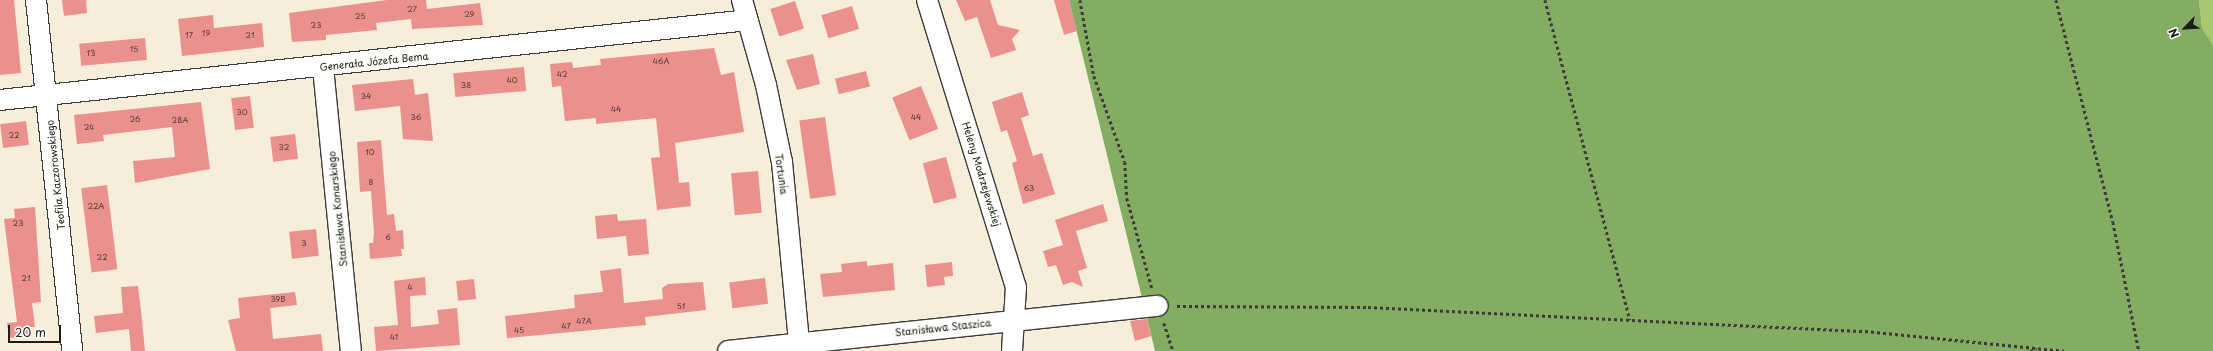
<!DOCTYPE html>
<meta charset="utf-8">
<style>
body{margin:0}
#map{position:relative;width:2213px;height:351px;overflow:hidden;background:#f6edda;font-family:"Playpen Sans",sans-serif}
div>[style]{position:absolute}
.green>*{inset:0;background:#a7c871}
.forest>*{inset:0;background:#85ac63}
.building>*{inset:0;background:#ea908d;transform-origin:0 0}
.path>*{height:2.5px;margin-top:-1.25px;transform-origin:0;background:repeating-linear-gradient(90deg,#3d3b38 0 3px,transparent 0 6px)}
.roads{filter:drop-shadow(1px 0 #3d3b38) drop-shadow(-1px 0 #3d3b38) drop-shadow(0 1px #3d3b38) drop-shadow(0 -1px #3d3b38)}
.minor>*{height:20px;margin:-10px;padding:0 10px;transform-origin:10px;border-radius:10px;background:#fff}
span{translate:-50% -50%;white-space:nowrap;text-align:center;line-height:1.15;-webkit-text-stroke:3px #fdfcf7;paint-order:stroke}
.number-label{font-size:8px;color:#503938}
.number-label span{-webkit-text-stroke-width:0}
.street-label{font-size:10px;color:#1c1c1c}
.north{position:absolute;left:2165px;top:8px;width:40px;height:40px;-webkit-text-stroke:3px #fdfcf7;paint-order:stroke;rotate:245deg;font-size:11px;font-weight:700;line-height:16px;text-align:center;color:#1c1c1c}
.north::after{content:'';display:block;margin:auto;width:14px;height:18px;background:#1c1c1c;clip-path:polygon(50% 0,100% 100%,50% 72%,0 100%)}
.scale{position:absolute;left:8px;top:325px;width:53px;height:18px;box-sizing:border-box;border:2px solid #1c1c1c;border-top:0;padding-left:5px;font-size:12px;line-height:14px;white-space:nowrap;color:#1c1c1c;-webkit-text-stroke:3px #fdfcf7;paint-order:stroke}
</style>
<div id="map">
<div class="green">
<div style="clip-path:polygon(2199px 0,2213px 0,2213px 45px,2202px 28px)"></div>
</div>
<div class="forest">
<div style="clip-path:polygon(1069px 0,2199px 0,2202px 28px,2213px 45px,2213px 351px,1155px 351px)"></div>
</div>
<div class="building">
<div style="clip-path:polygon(0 0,14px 0,21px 73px,0 75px)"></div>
<div style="clip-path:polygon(62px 0,86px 0,87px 13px,64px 16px)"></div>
<div style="clip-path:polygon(387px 0,426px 0,427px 9px,480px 3px,483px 25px,412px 29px,411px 19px,376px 23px,377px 30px,326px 35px,326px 40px,292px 42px,289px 13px)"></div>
<div style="clip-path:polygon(956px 0,990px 0,998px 25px,1020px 30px,1012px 39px,1016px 50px,991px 58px,977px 17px,965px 21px)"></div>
<div style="clip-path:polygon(1054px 0,1069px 0,1077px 31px,1064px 35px)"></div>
<div style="left:795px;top:1px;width:29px;height:26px;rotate:72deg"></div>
<div style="left:852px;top:6px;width:24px;height:32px;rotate:73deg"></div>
<div style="clip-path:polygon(213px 15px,214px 28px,262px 23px,264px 47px,182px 56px,178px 19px)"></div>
<div style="left:145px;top:38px;width:22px;height:66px;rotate:85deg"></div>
<div style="clip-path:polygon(714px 48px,721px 75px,734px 72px,744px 132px,675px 143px,679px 183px,689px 182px,691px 206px,657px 210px,651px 158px,660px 157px,656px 118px,596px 124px,596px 118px,565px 121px,561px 86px,552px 87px,550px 64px,572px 62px,573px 68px,601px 65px,600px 59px)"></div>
<div style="clip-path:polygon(813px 54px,820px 84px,797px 90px,786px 60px)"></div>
<div style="left:524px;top:67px;width:24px;height:71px;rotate:85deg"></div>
<div style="left:866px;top:71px;width:16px;height:32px;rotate:76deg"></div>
<div style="clip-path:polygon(413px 79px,415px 95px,428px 93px,433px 141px,403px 139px,400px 106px,355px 111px,352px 85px)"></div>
<div style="left:921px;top:86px;width:46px;height:31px;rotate:68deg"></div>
<div style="clip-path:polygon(1022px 92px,1029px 115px,1021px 118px,1033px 156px,1042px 153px,1055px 194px,1023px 204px,1012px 163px,1017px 161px,1007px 130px,1001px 132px,992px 102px)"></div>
<div style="left:250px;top:96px;width:32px;height:19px;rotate:83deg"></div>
<div style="clip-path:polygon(201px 102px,210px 169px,135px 183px,133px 161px,175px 157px,172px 127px,103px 135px,104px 141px,77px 144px,74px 115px)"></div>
<div style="left:825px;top:117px;width:79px;height:26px;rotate:82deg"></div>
<div style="left:26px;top:121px;width:24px;height:26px;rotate:83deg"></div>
<div style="left:295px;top:134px;width:25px;height:25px;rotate:83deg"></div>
<div style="clip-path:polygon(381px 140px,387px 215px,394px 214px,396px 231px,403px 230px,404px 249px,401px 249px,402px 256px,370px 259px,369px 243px,373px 243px,374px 233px,371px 191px,360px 192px,357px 142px)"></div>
<div style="left:946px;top:157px;width:42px;height:24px;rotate:75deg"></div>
<div style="left:758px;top:171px;width:42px;height:27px;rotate:85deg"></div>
<div style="left:107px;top:185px;width:85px;height:26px;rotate:83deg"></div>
<div style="clip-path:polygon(1103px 204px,1108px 221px,1076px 231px,1087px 268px,1078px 271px,1083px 287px,1072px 282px,1063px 285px,1056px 265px,1048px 267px,1043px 251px,1063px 245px,1055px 220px)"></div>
<div style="clip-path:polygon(35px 207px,41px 302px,32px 303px,35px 327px,30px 327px,31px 336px,9px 338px,7px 323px,17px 322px,4px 219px,15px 218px,14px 209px)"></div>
<div style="clip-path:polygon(617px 214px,618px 221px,646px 219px,649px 254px,628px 256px,626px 236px,597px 239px,595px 216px)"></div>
<div style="left:316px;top:229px;width:27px;height:27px;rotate:84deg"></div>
<div style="clip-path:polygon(867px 261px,867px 266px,893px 263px,895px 290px,823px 297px,820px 274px,842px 272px,841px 264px)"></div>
<div style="clip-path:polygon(952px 262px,953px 276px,944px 277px,945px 285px,927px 287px,925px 265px)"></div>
<div style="clip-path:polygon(621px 268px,624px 303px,663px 299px,662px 288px,668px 284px,703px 282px,706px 310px,645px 317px,646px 325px,507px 338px,505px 316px,575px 308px,574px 295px,603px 292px,600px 271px)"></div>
<div style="clip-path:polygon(425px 277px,426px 295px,410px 296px,411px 327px,439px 324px,437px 310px,457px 308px,460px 345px,376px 351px,374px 327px,398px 325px,394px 281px)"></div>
<div style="left:765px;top:278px;width:26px;height:36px;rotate:83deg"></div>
<div style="left:474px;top:279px;width:20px;height:18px;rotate:84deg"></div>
<div style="clip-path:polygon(138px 286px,141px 311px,145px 351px,131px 351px,129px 329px,96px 333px,94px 316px,123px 313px,121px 287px)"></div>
<div style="clip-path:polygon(295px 292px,297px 305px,270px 308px,273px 339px,321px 334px,323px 351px,236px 351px,228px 320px,240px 318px,238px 298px)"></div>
<div style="clip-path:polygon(1147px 319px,1151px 336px,1135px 341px,1130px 321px)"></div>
</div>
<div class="path">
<div style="left:1080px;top:0;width:77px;rotate:79.6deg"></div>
<div style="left:1094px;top:76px;width:91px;rotate:70.2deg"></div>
<div style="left:1125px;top:162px;width:36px;rotate:87deg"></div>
<div style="left:1127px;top:198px;width:93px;rotate:74.5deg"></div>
<div style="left:1545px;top:0;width:331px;rotate:75.1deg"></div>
<div style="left:2056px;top:0;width:229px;rotate:75.6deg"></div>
<div style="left:2113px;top:222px;width:132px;rotate:78.6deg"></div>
<div style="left:1177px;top:306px;width:191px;rotate:0.3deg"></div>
<div style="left:1368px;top:307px;width:498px;rotate:2.8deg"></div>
<div style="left:1865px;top:331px;width:200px;rotate:5.7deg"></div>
<div style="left:1164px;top:323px;width:29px;rotate:72deg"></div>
<div style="left:2030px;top:351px;width:7px;rotate:-16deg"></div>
</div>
<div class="roads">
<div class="minor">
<div style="left:36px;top:0;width:353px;rotate:84.1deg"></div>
<div style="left:742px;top:0;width:88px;rotate:74.2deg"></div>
<div style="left:766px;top:85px;width:79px;rotate:78.3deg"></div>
<div style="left:782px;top:162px;width:190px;rotate:84.6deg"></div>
<div style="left:927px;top:0;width:300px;rotate:72.8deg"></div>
<div style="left:1016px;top:287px;width:64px;rotate:93.6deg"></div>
<div style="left:323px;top:67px;width:285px;rotate:84.4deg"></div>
<div style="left:0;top:100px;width:752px;rotate:-6.1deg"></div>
<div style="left:728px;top:351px;width:432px;rotate:-6deg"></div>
</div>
</div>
<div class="number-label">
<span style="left:412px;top:10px">27</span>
<span style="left:469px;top:15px">29</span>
<span style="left:360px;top:17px">25</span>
<span style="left:316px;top:26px">23</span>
<span style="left:206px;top:34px">19</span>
<span style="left:189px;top:36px">17</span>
<span style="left:250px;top:36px">21</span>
<span style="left:134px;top:50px">15</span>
<span style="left:91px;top:54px">13</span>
<span style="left:661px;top:62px">46A</span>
<span style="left:562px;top:75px">42</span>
<span style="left:512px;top:81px">40</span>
<span style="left:466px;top:86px">38</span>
<span style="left:366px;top:97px">34</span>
<span style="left:616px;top:110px">44</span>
<span style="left:242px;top:113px">30</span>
<span style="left:416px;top:118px">36</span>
<span style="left:916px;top:118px">44</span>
<span style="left:135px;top:120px">26</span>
<span style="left:180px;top:121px">28A</span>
<span style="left:89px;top:128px">24</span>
<span style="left:14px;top:136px">22</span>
<span style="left:284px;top:148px">32</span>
<span style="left:370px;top:153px">10</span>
<span style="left:371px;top:183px">8</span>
<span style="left:1029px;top:189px">63</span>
<span style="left:96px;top:207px">22A</span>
<span style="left:18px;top:224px">23</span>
<span style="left:388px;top:238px">6</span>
<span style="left:304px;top:244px">3</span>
<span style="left:102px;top:258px">22</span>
<span style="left:26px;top:279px">21</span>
<span style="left:410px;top:288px">4</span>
<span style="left:278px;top:300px">39B</span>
<span style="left:681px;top:307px">51</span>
<span style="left:584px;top:322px">47A</span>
<span style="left:566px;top:327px">47</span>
<span style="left:519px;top:331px">45</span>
<span style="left:394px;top:338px">41</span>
</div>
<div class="street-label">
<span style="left:374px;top:61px;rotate:-6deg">Generała Józefa Bema</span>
<span style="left:782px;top:174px;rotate:82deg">Tortunia</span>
<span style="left:982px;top:174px;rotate:73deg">Heleny Modrzejewskiej</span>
<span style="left:55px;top:175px;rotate:-96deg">Teofila Kaczorowskiego</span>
<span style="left:337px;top:209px;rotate:-96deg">Stanisława Konarskiego</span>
<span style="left:943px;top:327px;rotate:-6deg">Stanisława Staszica</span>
</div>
<div class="north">N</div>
<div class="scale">20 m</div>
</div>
